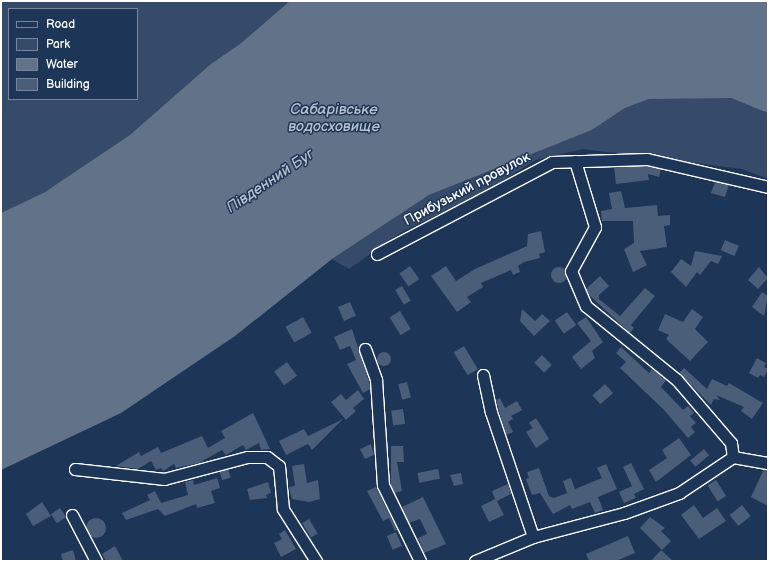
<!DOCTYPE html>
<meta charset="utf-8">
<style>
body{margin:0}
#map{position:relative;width:769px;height:562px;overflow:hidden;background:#1d3557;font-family:"Balsamiq Sans",sans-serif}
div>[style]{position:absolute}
.green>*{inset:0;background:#364b69}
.water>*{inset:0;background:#617289}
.building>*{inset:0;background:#4a5d79;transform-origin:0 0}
.round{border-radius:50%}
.roads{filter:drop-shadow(1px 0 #fff) drop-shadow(-1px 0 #fff) drop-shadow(0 1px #fff) drop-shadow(0 -1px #fff)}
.minor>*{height:11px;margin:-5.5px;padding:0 5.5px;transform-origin:5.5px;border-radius:5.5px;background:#1d3557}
span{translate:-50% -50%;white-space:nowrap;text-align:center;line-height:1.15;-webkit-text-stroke:3px #1d3557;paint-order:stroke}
.street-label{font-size:14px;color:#fff}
.water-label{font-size:15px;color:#b8c0ca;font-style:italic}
.frame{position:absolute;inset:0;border:2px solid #fff;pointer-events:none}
.legend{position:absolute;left:8px;top:8px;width:130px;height:92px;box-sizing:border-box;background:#1d3557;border:1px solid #77869a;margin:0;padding:5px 7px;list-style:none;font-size:12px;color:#fff}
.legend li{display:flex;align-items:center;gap:8px;height:20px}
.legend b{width:20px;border:1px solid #77869a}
</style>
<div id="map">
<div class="green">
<div style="clip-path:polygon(evenodd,1px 1px,333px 1px,274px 47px,45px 192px,1px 213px,1px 1px,9px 9px,137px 9px,137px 99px,9px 99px,9px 9px)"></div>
<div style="clip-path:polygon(686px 96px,731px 98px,768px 113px,768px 179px,742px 169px,583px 149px,536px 160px,486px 191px,400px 233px,349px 269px,332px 259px,429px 195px,592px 130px,625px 108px,649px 99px)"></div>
</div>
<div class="water">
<div style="clip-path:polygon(290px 1px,768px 1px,768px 113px,731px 98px,649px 99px,625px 108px,592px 130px,429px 195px,332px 259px,235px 336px,121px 413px,1px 470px,1px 213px,45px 192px,130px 135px,211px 64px,240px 44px)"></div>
</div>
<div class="building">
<div style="clip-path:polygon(646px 166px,661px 169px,659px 177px,648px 174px,649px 180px,616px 184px,614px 167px)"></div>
<div style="clip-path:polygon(715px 182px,729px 185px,725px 197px,711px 193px)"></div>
<div style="clip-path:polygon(621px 191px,625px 208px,657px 205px,658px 216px,670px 215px,670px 225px,664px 226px,667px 247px,640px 251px,647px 265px,633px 272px,624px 249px,634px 243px,633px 221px,602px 221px,601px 211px,612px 209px,609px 193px)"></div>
<div style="clip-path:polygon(541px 231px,545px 252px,539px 254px,540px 258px,524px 262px,518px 266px,520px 272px,513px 275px,511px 270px,481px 283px,483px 287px,467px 297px,471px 302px,457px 312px,431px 276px,446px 266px,456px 281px,475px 269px,527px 246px,528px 234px)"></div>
<div style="left:725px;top:240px;width:15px;height:11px;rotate:23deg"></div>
<div style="clip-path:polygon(695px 251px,722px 256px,718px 264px,711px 261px,700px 275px,697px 272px,686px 287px,671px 272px,681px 259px,691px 266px)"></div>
<div style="left:410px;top:266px;width:16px;height:13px;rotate:55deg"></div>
<div class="round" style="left:551px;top:267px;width:16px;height:16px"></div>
<div style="clip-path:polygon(759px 267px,768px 278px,758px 289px,748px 280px)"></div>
<div style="clip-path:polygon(600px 276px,609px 286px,599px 295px,599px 299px,620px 316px,645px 288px,655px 296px,631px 325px,634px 328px,630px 333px,589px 295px,586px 289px)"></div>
<div style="left:402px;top:286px;width:17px;height:8px;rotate:59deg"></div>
<div style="clip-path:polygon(762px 292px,768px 296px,764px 316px,752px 307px)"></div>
<div style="left:350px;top:302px;width:15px;height:13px;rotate:67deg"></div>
<div style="clip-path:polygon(522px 309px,535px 321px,542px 314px,550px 321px,534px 336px,520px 321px)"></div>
<div style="clip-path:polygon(692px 309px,703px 317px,695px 329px,708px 342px,690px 361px,666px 339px,669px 335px,658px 330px,665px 314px,683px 322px)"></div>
<div style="left:400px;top:311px;width:21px;height:12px;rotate:59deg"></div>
<div style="left:567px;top:312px;width:16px;height:15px;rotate:55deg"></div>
<div style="left:303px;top:317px;width:18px;height:20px;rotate:61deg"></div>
<div style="clip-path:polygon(586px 317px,603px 342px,592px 351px,595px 358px,581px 369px,572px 357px,591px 341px,577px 323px)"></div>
<div style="clip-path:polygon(352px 329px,369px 381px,370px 389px,363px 393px,347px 364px,356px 360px,350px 346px,340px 350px,334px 337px)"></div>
<div style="left:464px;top:346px;width:27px;height:12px;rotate:59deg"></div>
<div style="clip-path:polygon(621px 347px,649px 373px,652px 369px,666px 380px,661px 387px,683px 410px,688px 406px,694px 413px,690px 416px,696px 423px,691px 427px,695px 432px,688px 438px,664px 410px,620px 368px,626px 362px,616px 353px)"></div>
<div class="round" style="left:377px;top:352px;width:14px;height:14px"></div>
<div style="left:542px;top:355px;width:14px;height:11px;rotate:45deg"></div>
<div style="clip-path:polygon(757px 358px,766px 363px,764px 367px,768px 369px,764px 377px,760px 375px,758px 378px,749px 373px)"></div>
<div style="left:287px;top:362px;width:17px;height:16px;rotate:54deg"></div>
<div style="clip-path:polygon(684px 368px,707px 389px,712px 379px,727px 386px,729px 383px,763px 403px,752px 419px,741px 411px,744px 407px,716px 395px,720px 400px,714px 399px,711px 405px,679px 373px)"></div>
<div style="left:407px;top:382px;width:16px;height:9px;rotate:76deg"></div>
<div style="left:605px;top:384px;width:12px;height:17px;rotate:48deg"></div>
<div style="clip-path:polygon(358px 390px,364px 399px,353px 408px,356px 411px,346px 420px,331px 402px,341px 394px,346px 400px)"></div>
<div style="clip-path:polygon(500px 398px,505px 408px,517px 401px,522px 410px,511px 416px,513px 419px,508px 422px,513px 432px,506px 435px,496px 400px)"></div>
<div style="left:403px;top:409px;width:15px;height:12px;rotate:82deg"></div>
<div style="clip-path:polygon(253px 413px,270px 449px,261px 450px,259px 443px,246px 450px,243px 445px,226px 455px,222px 450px,199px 463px,176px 468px,174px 464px,163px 471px,161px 468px,156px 470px,151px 461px,138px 469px,116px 466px,139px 452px,141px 456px,158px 447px,161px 453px,202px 436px,208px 448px,225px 438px,221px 431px)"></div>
<div style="clip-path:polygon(536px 418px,549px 439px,536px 448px,526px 432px,533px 428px,529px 423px)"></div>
<div style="clip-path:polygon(343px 419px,312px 450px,308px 444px,286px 455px,279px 441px,304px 429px,308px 436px)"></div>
<div style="clip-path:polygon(679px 438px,691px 455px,656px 482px,649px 470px,667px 458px,662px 450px)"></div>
<div style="clip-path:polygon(371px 444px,374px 455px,365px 459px,360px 449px)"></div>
<div style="clip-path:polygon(391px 446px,403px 446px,404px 462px,397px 462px,402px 491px,395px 493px,391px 486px)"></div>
<div style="left:704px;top:449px;width:8px;height:18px;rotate:50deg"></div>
<div style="clip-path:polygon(631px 463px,644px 489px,634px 494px,636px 498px,624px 503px,619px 492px,632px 486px,623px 467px)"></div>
<div style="clip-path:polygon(304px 464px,307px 483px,318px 480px,320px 499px,309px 502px,292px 499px,289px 487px,295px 486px,292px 466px)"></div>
<div style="clip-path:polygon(606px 464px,617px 489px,598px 497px,603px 510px,595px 513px,590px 502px,572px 509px,570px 505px,553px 514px,540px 493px,532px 495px,526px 479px,529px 478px,527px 472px,539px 468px,549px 496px,554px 498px,567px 493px,563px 481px,571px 478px,575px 489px,602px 478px,597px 468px)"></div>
<div style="left:228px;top:469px;width:9px;height:9px;rotate:72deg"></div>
<div style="left:438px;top:469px;width:10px;height:21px;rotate:79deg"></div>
<div style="clip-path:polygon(764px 469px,768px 470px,768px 506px,751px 497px)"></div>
<div style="clip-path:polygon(461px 473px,463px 484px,454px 486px,450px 475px)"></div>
<div style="clip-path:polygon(217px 478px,220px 488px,211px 491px,215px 503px,197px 508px,196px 504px,165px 516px,158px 509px,126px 520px,122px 513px,150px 500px,147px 495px,155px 491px,161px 503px,188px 495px,185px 482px,193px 480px,194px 485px)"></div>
<div style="left:716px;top:480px;width:19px;height:10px;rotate:58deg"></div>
<div style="clip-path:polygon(268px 482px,271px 493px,266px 495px,267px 498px,250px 500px,247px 489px)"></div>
<div style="clip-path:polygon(508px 484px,511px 494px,497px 501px,504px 515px,489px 522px,481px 506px,495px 499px,492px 491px)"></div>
<div style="clip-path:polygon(376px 487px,397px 530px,395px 531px,389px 518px,383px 521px,367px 491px)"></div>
<div style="clip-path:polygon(423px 497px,446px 544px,424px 553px,418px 538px,427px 534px,420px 519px,409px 523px,402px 507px)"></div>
<div style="clip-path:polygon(42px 502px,51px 516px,33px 526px,26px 514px)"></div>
<div style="clip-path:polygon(694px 505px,703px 518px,717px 508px,726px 521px,699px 539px,681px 515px)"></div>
<div style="left:742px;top:505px;width:14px;height:16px;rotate:51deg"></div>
<div style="left:60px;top:508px;width:11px;height:11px;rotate:56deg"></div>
<div style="clip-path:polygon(650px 517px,665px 528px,661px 531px,671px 541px,662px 550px,640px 528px)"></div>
<div class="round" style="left:86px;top:518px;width:20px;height:20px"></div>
<div style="left:309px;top:519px;width:17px;height:8px;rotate:59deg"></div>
<div style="clip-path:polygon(285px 530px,296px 549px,281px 557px,274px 543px,282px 539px,279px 534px)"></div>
<div style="left:396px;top:532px;width:15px;height:10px;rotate:67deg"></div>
<div style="clip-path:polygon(628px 536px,635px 553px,616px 561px,589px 561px,586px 554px)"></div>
<div style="clip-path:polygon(115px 546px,123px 561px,106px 561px,102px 554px)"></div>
<div style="clip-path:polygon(73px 550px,76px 561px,63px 561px,61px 554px)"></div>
<div style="clip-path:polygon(661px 550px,673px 561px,651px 561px)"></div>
</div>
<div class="roads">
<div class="minor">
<div style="left:575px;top:161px;width:69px;rotate:73.1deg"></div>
<div style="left:595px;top:227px;width:50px;rotate:118.6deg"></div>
<div style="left:571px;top:271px;width:38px;rotate:67deg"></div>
<div style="left:586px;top:306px;width:117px;rotate:39.1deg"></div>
<div style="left:677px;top:380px;width:83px;rotate:49.4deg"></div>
<div style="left:731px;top:443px;width:14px;rotate:82deg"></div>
<div style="left:377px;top:254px;width:198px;rotate:-27.7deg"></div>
<div style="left:552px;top:162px;width:95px;rotate:-1.8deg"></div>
<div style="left:647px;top:159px;width:124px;rotate:13deg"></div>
<div style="left:365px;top:349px;width:33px;rotate:70deg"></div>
<div style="left:376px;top:380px;width:105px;rotate:86.2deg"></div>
<div style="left:383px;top:485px;width:85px;rotate:64deg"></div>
<div style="left:483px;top:375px;width:38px;rotate:78deg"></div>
<div style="left:491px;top:412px;width:132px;rotate:71.4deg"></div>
<div style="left:75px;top:469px;width:90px;rotate:6.4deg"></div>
<div style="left:164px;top:479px;width:86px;rotate:-14.8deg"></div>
<div style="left:247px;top:457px;width:20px"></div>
<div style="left:267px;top:457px;width:15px;rotate:37deg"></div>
<div style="left:279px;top:466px;width:43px;rotate:84.7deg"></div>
<div style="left:283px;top:509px;width:62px;rotate:57.6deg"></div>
<div style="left:72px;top:515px;width:52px;rotate:62.4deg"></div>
<div style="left:475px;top:561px;width:63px;rotate:-22.5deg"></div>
<div style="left:533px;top:537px;width:94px;rotate:-14.8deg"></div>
<div style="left:624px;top:513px;width:59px;rotate:-20deg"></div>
<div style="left:679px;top:493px;width:65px;rotate:-33.7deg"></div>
<div style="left:733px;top:457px;width:36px;rotate:10deg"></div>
</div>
</div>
<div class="street-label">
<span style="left:467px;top:189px;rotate:-28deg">Прибузький провулок</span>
</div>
<div class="water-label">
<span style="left:334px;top:118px">Сабарівське<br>водосховище</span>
<span style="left:270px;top:181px;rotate:-34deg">Південний Буг</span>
</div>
<div class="frame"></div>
<ul class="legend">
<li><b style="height:5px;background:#1d3557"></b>Road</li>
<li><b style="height:11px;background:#364b69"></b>Park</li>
<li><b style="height:11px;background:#617289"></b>Water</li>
<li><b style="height:11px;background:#4a5d79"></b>Building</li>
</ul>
</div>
